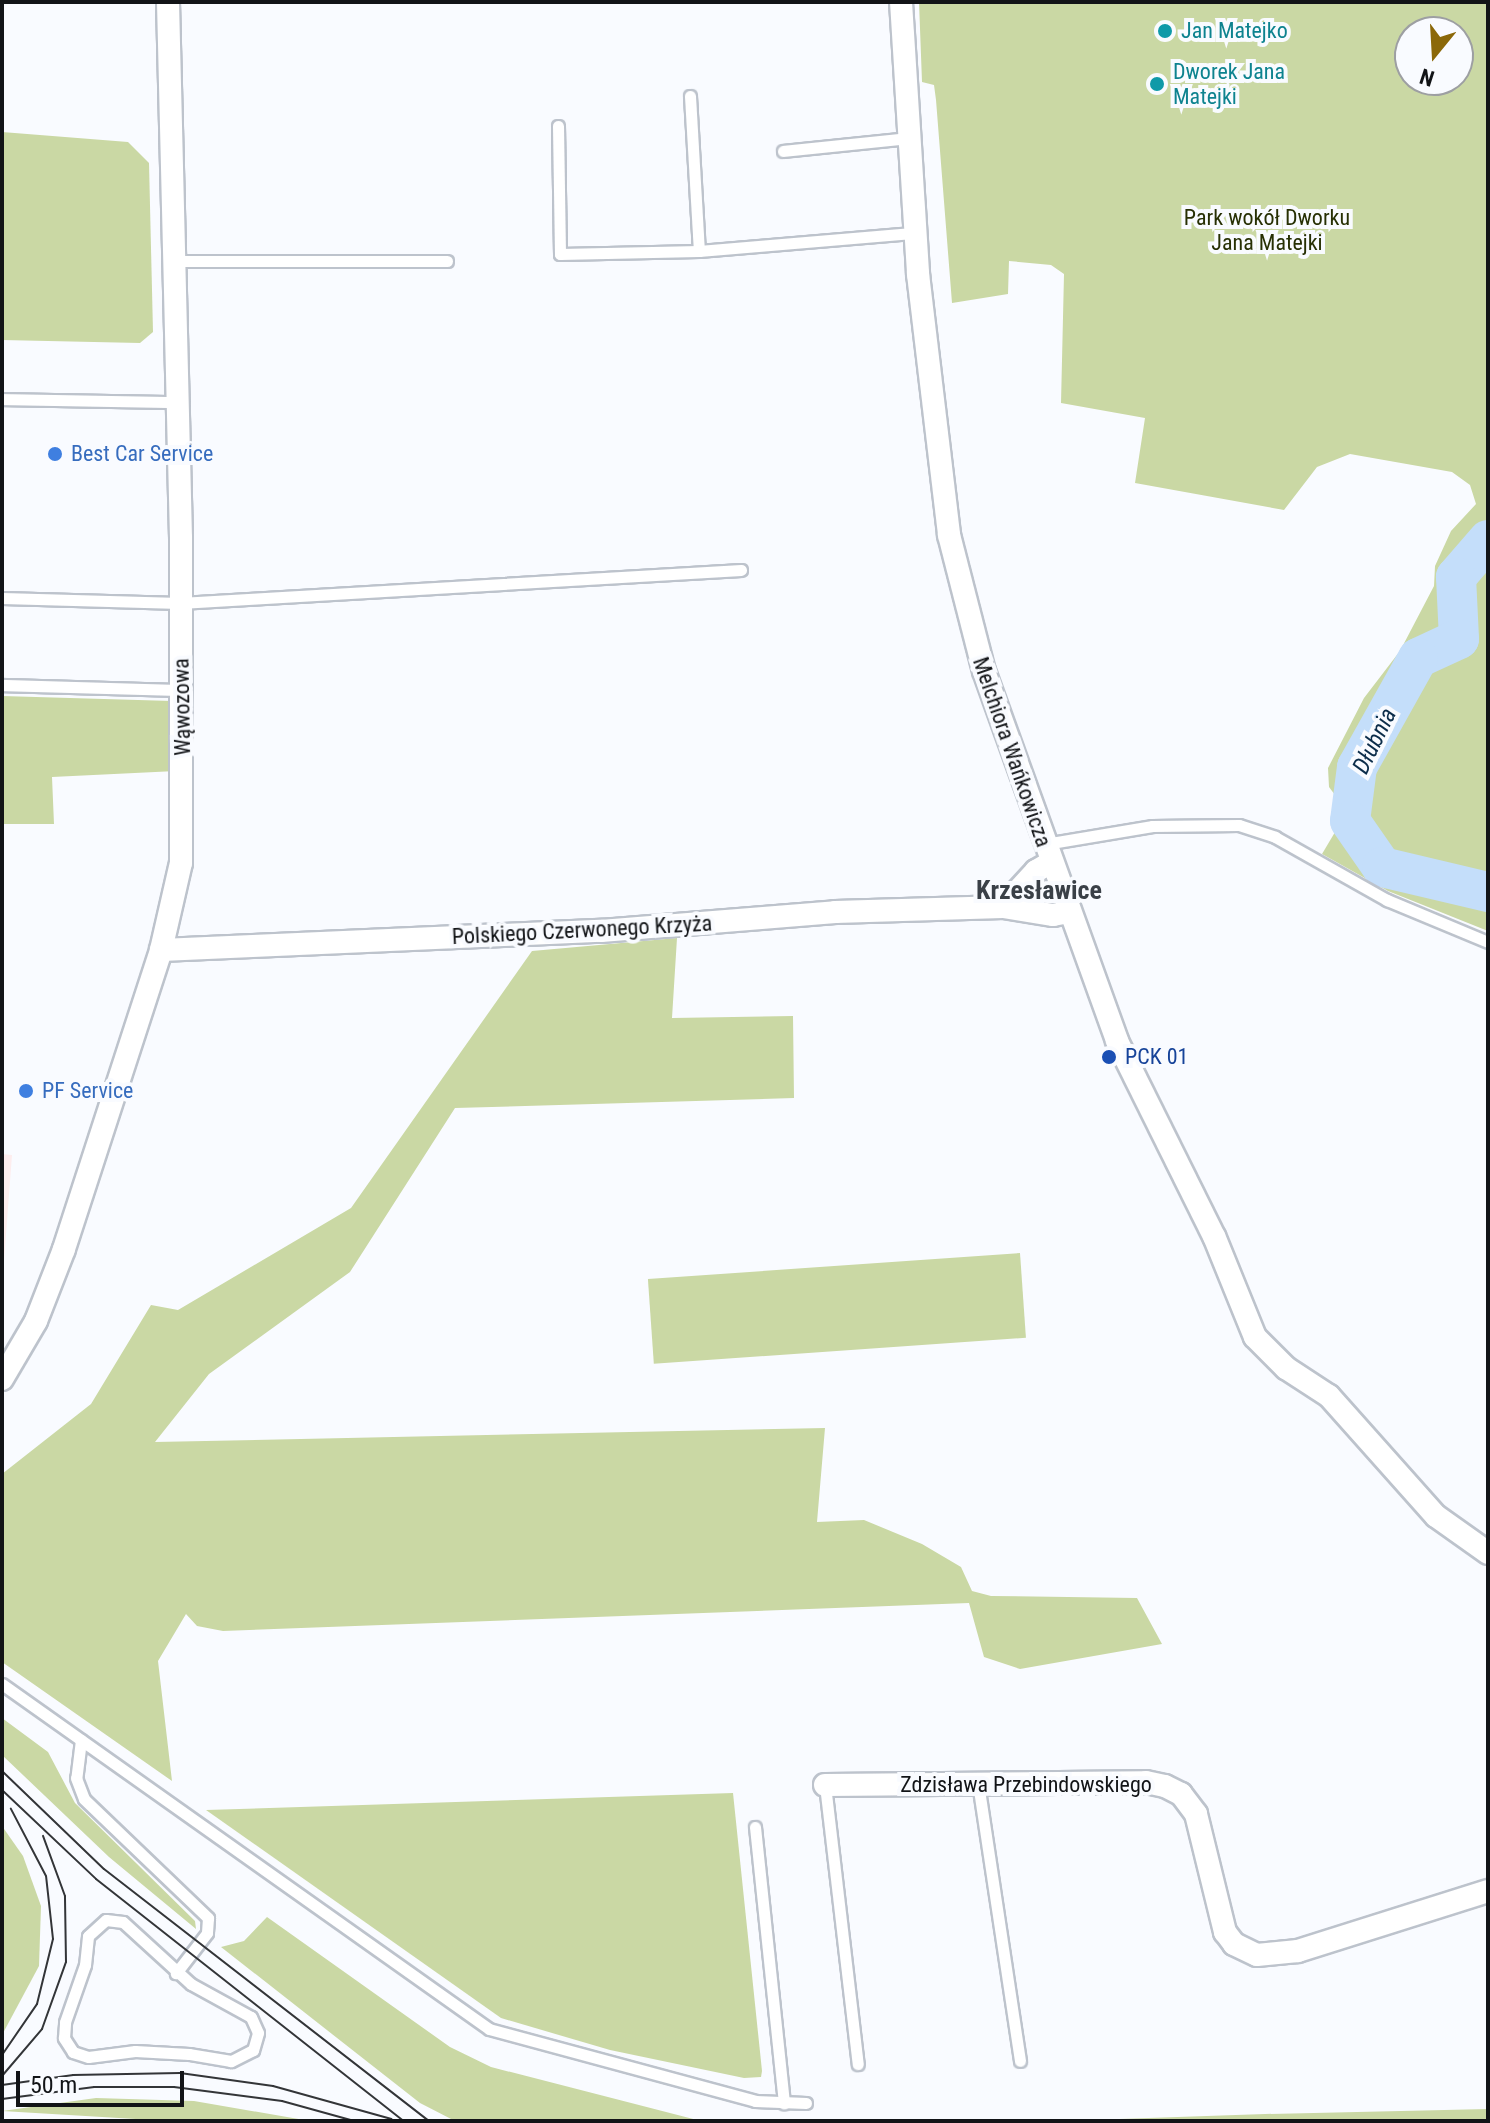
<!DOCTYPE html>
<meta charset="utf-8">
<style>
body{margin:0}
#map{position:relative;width:1490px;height:2123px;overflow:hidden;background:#f9fbff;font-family:"Roboto Condensed",sans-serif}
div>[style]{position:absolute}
.commercial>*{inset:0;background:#fdedee}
.green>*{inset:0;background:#cad8a4;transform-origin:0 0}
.river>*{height:40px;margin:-20px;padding:0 20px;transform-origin:20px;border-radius:20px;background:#c4defa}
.roads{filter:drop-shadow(2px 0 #bdc3cc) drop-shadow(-2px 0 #bdc3cc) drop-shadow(0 2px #bdc3cc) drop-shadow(0 -2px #bdc3cc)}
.service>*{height:11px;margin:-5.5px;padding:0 5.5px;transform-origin:5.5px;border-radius:5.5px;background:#fff}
.minor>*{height:22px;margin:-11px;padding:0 11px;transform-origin:11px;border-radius:11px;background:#fff}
.tram>*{height:2px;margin:-1px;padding:0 1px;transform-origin:1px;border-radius:1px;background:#333538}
.dots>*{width:22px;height:22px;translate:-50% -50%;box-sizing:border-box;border:4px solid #f9fbff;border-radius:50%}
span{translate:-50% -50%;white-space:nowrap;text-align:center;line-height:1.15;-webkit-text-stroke:8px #f9fbff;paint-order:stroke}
.culture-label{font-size:22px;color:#0d838f}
.left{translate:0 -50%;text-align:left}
.park-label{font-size:22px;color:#273004}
.shop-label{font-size:22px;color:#366cbe}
.street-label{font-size:22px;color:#121417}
.transit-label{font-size:22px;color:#164399}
.water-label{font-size:24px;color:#0c2d4a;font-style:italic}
.quarter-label{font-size:26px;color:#3a4047;font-weight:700}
.frame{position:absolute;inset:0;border:4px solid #121417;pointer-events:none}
.north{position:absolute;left:1394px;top:16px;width:80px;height:80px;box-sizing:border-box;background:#f9fbff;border:2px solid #9d9fa2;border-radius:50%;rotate:198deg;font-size:22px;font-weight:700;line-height:32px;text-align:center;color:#121417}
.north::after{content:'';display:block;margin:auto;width:28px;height:36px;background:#8b6809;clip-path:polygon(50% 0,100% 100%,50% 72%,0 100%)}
.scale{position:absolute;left:16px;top:2071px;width:168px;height:36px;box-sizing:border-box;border:4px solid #121417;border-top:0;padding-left:10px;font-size:24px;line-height:28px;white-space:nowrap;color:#121417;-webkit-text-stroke:6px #f9fbff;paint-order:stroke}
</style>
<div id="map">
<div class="commercial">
<div style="clip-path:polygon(2px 1154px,12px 1155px,2px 1287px)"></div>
</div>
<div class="green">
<div style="clip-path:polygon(evenodd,919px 2px,1488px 2px,1488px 931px,1388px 891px,1322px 854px,1341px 822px,1341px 803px,1329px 787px,1328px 768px,1364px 698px,1400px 651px,1434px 586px,1435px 566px,1451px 531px,1476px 504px,1470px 485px,1452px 472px,1350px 454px,1317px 467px,1284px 510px,1135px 483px,1145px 418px,1061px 403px,1064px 274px,1051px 265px,1009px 261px,1008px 294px,952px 303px,936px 100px,934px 85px,922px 82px,919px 2px,1410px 32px,1458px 32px,1458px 80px,1410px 80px,1410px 32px)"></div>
<div style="clip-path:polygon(2px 132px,128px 142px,149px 163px,153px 332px,140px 343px,2px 340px)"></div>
<div style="clip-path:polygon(2px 696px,172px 701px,176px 771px,52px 777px,54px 824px,2px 824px)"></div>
<div style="clip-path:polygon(677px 938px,672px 1018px,793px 1016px,794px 1098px,455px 1108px,350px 1272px,209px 1374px,155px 1442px,825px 1428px,817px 1522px,864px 1520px,922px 1544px,961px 1567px,972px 1591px,991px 1596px,1137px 1598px,1162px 1644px,1020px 1669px,984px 1657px,969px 1603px,223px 1631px,197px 1626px,186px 1614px,158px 1661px,172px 1781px,2px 1662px,2px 1474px,91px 1404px,151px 1305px,178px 1310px,351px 1208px,532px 951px)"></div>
<div style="left:1020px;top:1253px;width:85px;height:373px;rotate:86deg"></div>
<div style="clip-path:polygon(2px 1718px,48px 1752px,75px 1803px,195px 1921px,196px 1929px,109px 1857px,2px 1755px)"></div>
<div style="clip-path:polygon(733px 1793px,762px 2071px,761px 2077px,744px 2078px,610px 2050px,501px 2018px,206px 1810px)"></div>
<div style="clip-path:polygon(2px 1826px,23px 1856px,41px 1906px,39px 1966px,2px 2035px)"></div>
<div style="clip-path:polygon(267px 1917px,450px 2047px,491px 2067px,701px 2121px,455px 2121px,420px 2103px,221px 1947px,244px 1941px)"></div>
<div style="clip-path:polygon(96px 2098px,194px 2101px,310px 2121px,169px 2121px,2px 2111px)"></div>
<div style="clip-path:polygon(1488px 2109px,1488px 2121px,1061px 2121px,1265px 2114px)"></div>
</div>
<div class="river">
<div style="left:1488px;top:540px;width:49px;rotate:130.9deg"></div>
<div style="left:1456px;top:577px;width:62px;rotate:87.2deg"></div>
<div style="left:1459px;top:639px;width:45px;rotate:155.1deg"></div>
<div style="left:1418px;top:658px;width:125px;rotate:119.2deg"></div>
<div style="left:1357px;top:767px;width:54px;rotate:97.4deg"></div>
<div style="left:1350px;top:821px;width:56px;rotate:55.2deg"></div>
<div style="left:1382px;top:867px;width:109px;rotate:13.3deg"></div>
</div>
<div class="roads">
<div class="service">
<div style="left:690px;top:96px;width:155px;rotate:86.7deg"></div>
<div style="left:558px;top:126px;width:128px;rotate:89.1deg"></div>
<div style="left:560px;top:254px;width:139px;rotate:-1.2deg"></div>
<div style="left:699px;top:251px;width:217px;rotate:-4.8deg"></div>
<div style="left:783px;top:151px;width:126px;rotate:-5.9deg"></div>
<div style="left:174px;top:261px;width:273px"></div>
<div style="left:2px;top:399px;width:174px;rotate:1deg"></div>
<div style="left:2px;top:598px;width:178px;rotate:1.6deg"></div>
<div style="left:180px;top:603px;width:562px;rotate:-3.37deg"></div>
<div style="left:2px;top:685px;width:180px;rotate:1.6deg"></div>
<div style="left:1045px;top:844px;width:109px;rotate:-9.5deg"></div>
<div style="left:1152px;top:826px;width:87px;rotate:-0.7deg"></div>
<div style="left:1239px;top:825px;width:38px;rotate:18deg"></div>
<div style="left:1275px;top:837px;width:129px;rotate:29.4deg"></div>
<div style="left:1387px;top:900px;width:109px;rotate:22.6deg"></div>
<div style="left:2px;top:1684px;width:597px;rotate:35.31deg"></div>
<div style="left:489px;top:2029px;width:276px;rotate:15.1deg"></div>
<div style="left:755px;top:2101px;width:51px;rotate:2.2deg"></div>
<div style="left:81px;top:1740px;width:38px;rotate:97deg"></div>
<div style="left:76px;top:1778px;width:22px;rotate:69deg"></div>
<div style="left:84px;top:1799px;width:172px;rotate:43.8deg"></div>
<div style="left:208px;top:1918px;width:15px;rotate:94deg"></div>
<div style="left:207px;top:1933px;width:51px;rotate:127.8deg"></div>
<div style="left:978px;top:1783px;width:281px;rotate:81.4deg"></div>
<div style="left:825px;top:1785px;width:281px;rotate:83.3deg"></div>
<div style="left:755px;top:1827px;width:278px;rotate:84deg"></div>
<div style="left:106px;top:1920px;width:17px;rotate:7deg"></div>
<div style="left:123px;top:1922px;width:92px;rotate:42.4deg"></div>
<div style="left:191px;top:1984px;width:68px;rotate:28.8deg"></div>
<div style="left:251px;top:2017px;width:17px;rotate:66deg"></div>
<div style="left:258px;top:2033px;width:18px;rotate:106deg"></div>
<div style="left:253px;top:2050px;width:25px;rotate:153deg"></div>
<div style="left:231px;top:2061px;width:43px;rotate:-170.5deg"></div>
<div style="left:189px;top:2054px;width:54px;rotate:-176.8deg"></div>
<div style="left:135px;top:2051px;width:47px;rotate:172.7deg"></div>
<div style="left:88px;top:2057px;width:16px;rotate:-162deg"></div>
<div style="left:73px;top:2052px;width:17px;rotate:-123deg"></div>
<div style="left:64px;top:2038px;width:16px;rotate:-86deg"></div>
<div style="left:65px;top:2022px;width:60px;rotate:-70.7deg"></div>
<div style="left:85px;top:1965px;width:29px;rotate:-84deg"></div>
<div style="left:88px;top:1936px;width:24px;rotate:-42deg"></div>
</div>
<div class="minor">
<div style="left:901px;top:2px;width:273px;rotate:86.4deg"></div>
<div style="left:918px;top:274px;width:263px;rotate:83.2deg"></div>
<div style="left:949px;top:535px;width:140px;rotate:75.6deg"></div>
<div style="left:984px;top:671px;width:393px;rotate:70.2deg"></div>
<div style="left:1117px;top:1041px;width:218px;rotate:63.6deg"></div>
<div style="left:1214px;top:1236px;width:109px;rotate:67.9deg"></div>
<div style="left:1255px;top:1337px;width:44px;rotate:45deg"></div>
<div style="left:1286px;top:1368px;width:51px;rotate:33.1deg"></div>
<div style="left:1329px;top:1396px;width:161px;rotate:48.3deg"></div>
<div style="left:1436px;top:1516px;width:64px;rotate:35.4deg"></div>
<div style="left:1003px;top:907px;width:49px;rotate:-47.5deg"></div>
<div style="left:1036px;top:871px;width:16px;rotate:-30deg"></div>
<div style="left:161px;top:950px;width:440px;rotate:-2.5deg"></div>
<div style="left:601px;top:931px;width:235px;rotate:-4.6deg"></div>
<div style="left:835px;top:912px;width:168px;rotate:-1.7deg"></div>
<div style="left:1003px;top:907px;width:51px;rotate:9.1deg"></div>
<div style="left:1053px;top:915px;width:15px;rotate:-11deg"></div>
<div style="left:2px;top:1379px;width:67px;rotate:-59.6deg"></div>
<div style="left:36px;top:1321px;width:77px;rotate:-68.7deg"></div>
<div style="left:64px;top:1249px;width:314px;rotate:-72deg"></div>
<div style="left:161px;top:950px;width:89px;rotate:-77.1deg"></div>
<div style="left:181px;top:863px;width:325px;rotate:-90deg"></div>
<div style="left:181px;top:538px;width:536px;rotate:-91.39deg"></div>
<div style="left:825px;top:1785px;width:321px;rotate:-0.5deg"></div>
<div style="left:1146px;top:1782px;width:19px;rotate:12deg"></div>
<div style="left:1165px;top:1786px;width:18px;rotate:27deg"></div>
<div style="left:1181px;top:1794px;width:25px;rotate:53deg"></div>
<div style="left:1196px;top:1814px;width:122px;rotate:76.2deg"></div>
<div style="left:1225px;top:1932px;width:15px;rotate:53deg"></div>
<div style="left:1234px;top:1944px;width:25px;rotate:26deg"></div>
<div style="left:1257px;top:1955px;width:41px;rotate:-5.6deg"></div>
<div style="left:1298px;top:1951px;width:199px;rotate:-17.5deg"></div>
</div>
</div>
<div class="tram">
<div style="left:2px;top:1771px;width:141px;rotate:43.9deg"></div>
<div style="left:104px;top:1869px;width:411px;rotate:37.8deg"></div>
<div style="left:2px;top:1790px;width:129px;rotate:43.4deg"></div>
<div style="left:96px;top:1879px;width:391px;rotate:38.2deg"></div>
<div style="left:2px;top:2055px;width:62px;rotate:-55.5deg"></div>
<div style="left:37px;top:2004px;width:67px;rotate:-76.2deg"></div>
<div style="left:53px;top:1939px;width:63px;rotate:-96.3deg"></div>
<div style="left:46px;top:1876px;width:76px;rotate:-117.6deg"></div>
<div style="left:2px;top:2076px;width:62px;rotate:-49.6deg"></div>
<div style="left:42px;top:2029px;width:71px;rotate:-70.3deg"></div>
<div style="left:66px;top:1962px;width:66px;rotate:-90.9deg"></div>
<div style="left:65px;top:1896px;width:64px;rotate:-110.1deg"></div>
<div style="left:2px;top:2085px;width:72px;rotate:-8deg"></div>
<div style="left:73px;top:2075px;width:107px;rotate:-1.1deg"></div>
<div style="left:180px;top:2073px;width:94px;rotate:8deg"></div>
<div style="left:273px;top:2086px;width:123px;rotate:15.6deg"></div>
<div style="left:2px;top:2099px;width:93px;rotate:-7.4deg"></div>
<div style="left:94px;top:2087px;width:80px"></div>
<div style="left:174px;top:2087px;width:109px;rotate:7.4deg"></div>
<div style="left:282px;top:2101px;width:75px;rotate:15.5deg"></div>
</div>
<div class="dots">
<div style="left:1165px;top:31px;background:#0f9aa8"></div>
<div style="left:1157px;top:84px;background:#0f9aa8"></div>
<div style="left:55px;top:454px;background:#3f7fe0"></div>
<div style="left:1109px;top:1057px;background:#1a4fb4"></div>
<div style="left:26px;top:1091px;background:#3f7fe0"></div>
</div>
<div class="culture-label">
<span class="left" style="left:1181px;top:31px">Jan Matejko</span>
<span class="left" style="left:1173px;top:84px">Dworek Jana<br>Matejki</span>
</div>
<div class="park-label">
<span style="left:1267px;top:230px">Park wokół Dworku<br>Jana Matejki</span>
</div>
<div class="shop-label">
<span class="left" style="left:71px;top:454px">Best Car Service</span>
<span class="left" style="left:42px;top:1091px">PF Service</span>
</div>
<div class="street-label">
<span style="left:182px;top:707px;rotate:-91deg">Wąwozowa</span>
<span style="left:1012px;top:752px;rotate:71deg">Melchiora Wańkowicza</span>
<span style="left:582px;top:930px;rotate:-3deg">Polskiego Czerwonego Krzyża</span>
<span style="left:1026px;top:1785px">Zdzisława Przebindowskiego</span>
</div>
<div class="transit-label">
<span class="left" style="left:1125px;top:1057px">PCK 01</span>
</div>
<div class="water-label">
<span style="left:1375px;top:741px;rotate:-64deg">Dłubnia</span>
</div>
<div class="quarter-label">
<span style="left:1039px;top:891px">Krzesławice</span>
</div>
<div class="frame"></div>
<div class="north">N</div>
<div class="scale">50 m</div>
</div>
